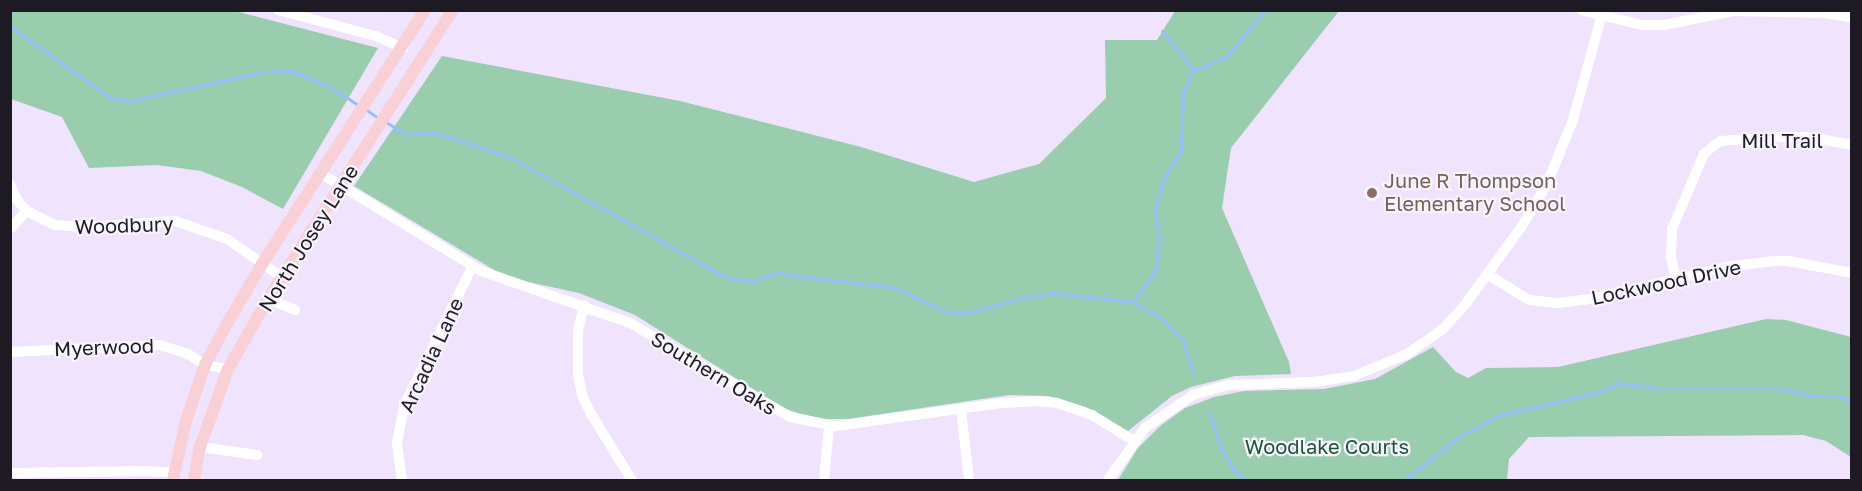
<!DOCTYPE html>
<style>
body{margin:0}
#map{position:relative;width:1862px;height:491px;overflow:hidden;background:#efe3fd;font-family:"Golos Text",sans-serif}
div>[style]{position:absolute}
.green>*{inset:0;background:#99cdae}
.stream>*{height:3px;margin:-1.5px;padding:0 1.5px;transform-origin:1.5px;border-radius:1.5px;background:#97befd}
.minor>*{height:10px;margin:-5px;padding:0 5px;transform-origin:5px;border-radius:5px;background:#fff}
.major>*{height:12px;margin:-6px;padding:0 6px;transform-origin:6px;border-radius:6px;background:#f8d0d5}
.dots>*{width:16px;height:16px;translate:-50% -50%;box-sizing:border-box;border:3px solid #f8f4fe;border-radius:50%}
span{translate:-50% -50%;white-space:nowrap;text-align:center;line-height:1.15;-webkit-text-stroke:4.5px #f8f4fe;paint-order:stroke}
.street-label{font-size:20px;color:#1e1a23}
.education-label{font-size:20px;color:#785e54}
.left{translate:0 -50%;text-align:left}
.park-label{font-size:20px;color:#1c5639}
.frame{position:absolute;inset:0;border:12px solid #1e1a23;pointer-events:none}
</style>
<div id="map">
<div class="green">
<div style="clip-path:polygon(10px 11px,235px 11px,378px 48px,283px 209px,242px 187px,201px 171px,157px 165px,89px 168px,62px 117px,11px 99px)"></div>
<div style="clip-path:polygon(1175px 11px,1339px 11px,1231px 148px,1222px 208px,1289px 362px,1291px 374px,1235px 376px,1191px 387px,1172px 396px,1128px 431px,1086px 407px,1048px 396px,1009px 395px,848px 419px,820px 419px,801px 414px,783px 408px,635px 315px,579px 293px,506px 277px,354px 186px,442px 56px,680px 101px,861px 147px,974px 182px,1039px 164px,1106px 98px,1105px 40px,1157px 40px)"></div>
<div style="clip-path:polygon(1766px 319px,1786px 320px,1851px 337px,1851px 457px,1826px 441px,1803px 435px,1529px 437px,1509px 459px,1507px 480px,1118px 480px,1138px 448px,1160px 426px,1185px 408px,1214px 397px,1244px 391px,1324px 389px,1375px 379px,1433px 347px,1456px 372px,1468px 378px,1486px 368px,1558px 367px)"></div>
</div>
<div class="stream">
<div style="left:10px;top:26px;width:122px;rotate:35.6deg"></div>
<div style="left:109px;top:97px;width:20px;rotate:11deg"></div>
<div style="left:129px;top:101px;width:137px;rotate:-12.2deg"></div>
<div style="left:263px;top:72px;width:30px;rotate:-2deg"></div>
<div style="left:293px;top:71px;width:39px;rotate:23deg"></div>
<div style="left:329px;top:86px;width:37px;rotate:33deg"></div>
<div style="left:1162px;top:31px;width:51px;rotate:49.8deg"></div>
<div style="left:365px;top:109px;width:18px;rotate:34deg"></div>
<div style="left:386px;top:122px;width:22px;rotate:32deg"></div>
<div style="left:405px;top:134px;width:32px;rotate:-2deg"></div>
<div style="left:437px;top:133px;width:77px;rotate:18.2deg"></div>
<div style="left:510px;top:157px;width:248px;rotate:29.1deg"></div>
<div style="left:727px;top:278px;width:25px;rotate:7deg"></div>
<div style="left:752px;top:281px;width:26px;rotate:-18deg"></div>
<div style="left:777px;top:273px;width:121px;rotate:7.1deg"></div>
<div style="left:897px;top:288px;width:55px;rotate:26.1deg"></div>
<div style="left:946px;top:312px;width:21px;rotate:3deg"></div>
<div style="left:967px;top:313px;width:57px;rotate:-15.3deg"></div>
<div style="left:1022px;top:298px;width:32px;rotate:-9deg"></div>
<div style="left:1054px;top:293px;width:80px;rotate:6.5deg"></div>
<div style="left:1133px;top:302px;width:37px;rotate:-54deg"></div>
<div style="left:1155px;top:272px;width:33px;rotate:-83deg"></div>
<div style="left:1159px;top:239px;width:28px;rotate:-98deg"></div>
<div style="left:1155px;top:211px;width:34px;rotate:-75deg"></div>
<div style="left:1164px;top:178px;width:32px;rotate:-58deg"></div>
<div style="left:1181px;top:151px;width:57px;rotate:-88deg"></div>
<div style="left:1183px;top:94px;width:25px;rotate:-69deg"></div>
<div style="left:1192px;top:71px;width:38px;rotate:-23deg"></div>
<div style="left:1227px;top:56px;width:60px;rotate:-50.4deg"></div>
<div style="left:1134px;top:303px;width:31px;rotate:29deg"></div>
<div style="left:1161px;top:318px;width:31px;rotate:45deg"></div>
<div style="left:1183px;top:340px;width:34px;rotate:73deg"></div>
<div style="left:1209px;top:413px;width:37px;rotate:71deg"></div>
<div style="left:1221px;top:448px;width:24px;rotate:60deg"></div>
<div style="left:1233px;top:469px;width:17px;rotate:40deg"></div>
<div style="left:1405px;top:480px;width:65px;rotate:-38.8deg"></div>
<div style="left:1456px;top:439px;width:47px;rotate:-29.3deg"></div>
<div style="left:1497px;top:416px;width:108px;rotate:-13.4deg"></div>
<div style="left:1602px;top:391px;width:19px;rotate:-25deg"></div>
<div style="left:1619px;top:383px;width:38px;rotate:7deg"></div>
<div style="left:1657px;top:388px;width:122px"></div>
<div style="left:1779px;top:388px;width:36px;rotate:13deg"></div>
<div style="left:1814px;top:396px;width:24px"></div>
<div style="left:1838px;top:396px;width:15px;rotate:20deg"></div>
</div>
<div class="minor">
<div style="left:278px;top:10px;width:101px;rotate:14.9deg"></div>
<div style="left:376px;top:36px;width:30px;rotate:24deg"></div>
<div style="left:1581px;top:10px;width:63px;rotate:13.8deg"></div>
<div style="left:1642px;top:25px;width:22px"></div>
<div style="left:1664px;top:25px;width:71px;rotate:-11.3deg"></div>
<div style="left:1734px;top:11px;width:90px;rotate:1.3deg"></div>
<div style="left:1824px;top:13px;width:28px;rotate:10deg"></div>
<div style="left:320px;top:173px;width:188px;rotate:31.3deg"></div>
<div style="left:481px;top:271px;width:158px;rotate:19.2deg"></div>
<div style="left:630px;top:323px;width:186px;rotate:30.4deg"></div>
<div style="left:790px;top:417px;width:47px;rotate:11.1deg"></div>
<div style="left:836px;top:426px;width:168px;rotate:-7.9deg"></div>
<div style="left:1002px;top:403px;width:34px;rotate:-3deg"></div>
<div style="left:1036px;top:401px;width:21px;rotate:5deg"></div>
<div style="left:1057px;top:403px;width:37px;rotate:19deg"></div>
<div style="left:1092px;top:415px;width:49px;rotate:31.8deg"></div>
<div style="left:10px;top:184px;width:17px;rotate:66deg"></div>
<div style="left:17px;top:200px;width:15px;rotate:48deg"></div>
<div style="left:27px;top:211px;width:31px;rotate:27deg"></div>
<div style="left:55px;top:225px;width:29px;rotate:4deg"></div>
<div style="left:84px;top:227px;width:91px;rotate:-3.8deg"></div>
<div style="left:175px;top:221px;width:55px;rotate:19.1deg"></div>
<div style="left:227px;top:239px;width:67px;rotate:34.6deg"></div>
<div style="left:11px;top:228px;width:23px;rotate:-47deg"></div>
<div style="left:1487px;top:274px;width:49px;rotate:31.8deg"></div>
<div style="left:1529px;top:300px;width:29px;rotate:6deg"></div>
<div style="left:1558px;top:303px;width:33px;rotate:-7deg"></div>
<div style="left:1591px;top:299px;width:139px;rotate:-13.3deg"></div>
<div style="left:1726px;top:267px;width:48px;rotate:-7.1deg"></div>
<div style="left:1774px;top:261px;width:14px"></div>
<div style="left:1788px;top:261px;width:65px;rotate:10.6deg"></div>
<div style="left:1676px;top:279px;width:22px;rotate:-103deg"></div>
<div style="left:1671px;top:258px;width:29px;rotate:-88deg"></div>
<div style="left:1672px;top:229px;width:82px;rotate:-66.9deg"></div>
<div style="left:1704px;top:154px;width:12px;rotate:-42deg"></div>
<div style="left:1713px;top:146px;width:9px;rotate:-32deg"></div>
<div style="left:1721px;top:141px;width:49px;rotate:-4.7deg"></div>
<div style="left:1770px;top:137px;width:39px"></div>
<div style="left:1809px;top:137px;width:44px;rotate:10.5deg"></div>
<div style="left:268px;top:299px;width:29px;rotate:22deg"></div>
<div style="left:584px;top:305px;width:28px;rotate:103deg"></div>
<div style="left:578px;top:332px;width:42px;rotate:90deg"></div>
<div style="left:578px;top:374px;width:21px;rotate:79deg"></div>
<div style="left:582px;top:395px;width:21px;rotate:65deg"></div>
<div style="left:591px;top:414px;width:78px;rotate:58.2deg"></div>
<div style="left:10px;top:352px;width:150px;rotate:-2.7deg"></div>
<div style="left:160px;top:345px;width:29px;rotate:18deg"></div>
<div style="left:188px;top:354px;width:20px;rotate:33deg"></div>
<div style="left:205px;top:365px;width:23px;rotate:10deg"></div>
<div style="left:961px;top:409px;width:71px;rotate:83.6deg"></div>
<div style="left:200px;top:447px;width:58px;rotate:8deg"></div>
<div style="left:10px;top:473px;width:137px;rotate:-0.8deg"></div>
<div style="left:147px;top:471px;width:27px;rotate:4deg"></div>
<div style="left:402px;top:480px;width:37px;rotate:-98deg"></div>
<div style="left:397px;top:443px;width:38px;rotate:-79deg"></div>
<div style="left:404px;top:406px;width:155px;rotate:-63.9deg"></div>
<div style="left:824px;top:480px;width:54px;rotate:-84.7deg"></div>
<div style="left:1108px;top:480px;width:64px;rotate:-54.6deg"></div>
<div style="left:1145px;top:428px;width:58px;rotate:-34.5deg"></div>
<div style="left:1193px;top:395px;width:36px;rotate:-16deg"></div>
<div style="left:1228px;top:385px;width:86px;rotate:-2deg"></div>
<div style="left:1314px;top:382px;width:40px;rotate:-8.5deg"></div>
<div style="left:1354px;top:376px;width:57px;rotate:-22.5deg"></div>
<div style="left:1407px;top:354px;width:44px;rotate:-34.8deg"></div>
<div style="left:1443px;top:329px;width:36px;rotate:-48deg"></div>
<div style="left:1467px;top:302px;width:94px;rotate:-54.1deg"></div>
<div style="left:1522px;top:226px;width:49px;rotate:-59.2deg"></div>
<div style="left:1547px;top:184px;width:69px;rotate:-67.9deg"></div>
<div style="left:1573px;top:120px;width:114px;rotate:-74.7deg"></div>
</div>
<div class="major">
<div style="left:173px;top:480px;width:60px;rotate:-77.6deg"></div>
<div style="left:186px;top:421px;width:59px;rotate:-71.3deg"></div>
<div style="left:205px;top:365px;width:41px;rotate:-62.2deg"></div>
<div style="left:224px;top:329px;width:75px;rotate:-59.7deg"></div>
<div style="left:262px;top:264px;width:302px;rotate:-57.3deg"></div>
<div style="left:194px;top:480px;width:34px;rotate:-80deg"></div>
<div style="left:200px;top:447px;width:83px;rotate:-70.3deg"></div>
<div style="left:228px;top:369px;width:81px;rotate:-60.3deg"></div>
<div style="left:268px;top:299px;width:343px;rotate:-57.4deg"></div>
</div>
<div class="dots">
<div style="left:1372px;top:193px;background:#8d6e63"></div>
</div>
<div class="street-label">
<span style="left:1782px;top:140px">Mill Trail</span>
<span style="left:124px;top:225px;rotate:-2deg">Woodbury</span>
<span style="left:308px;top:238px;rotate:-58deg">North Josey Lane</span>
<span style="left:1666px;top:282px;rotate:-12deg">Lockwood Drive</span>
<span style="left:104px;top:347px;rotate:-2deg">Myerwood</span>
<span style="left:431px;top:355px;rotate:-65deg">Arcadia Lane</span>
<span style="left:714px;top:373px;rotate:31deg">Southern Oaks</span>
</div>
<div class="education-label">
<span class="left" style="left:1384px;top:192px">June R Thompson<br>Elementary School</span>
</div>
<div class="park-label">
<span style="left:1327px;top:446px">Woodlake Courts</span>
</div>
<div class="frame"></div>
</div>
